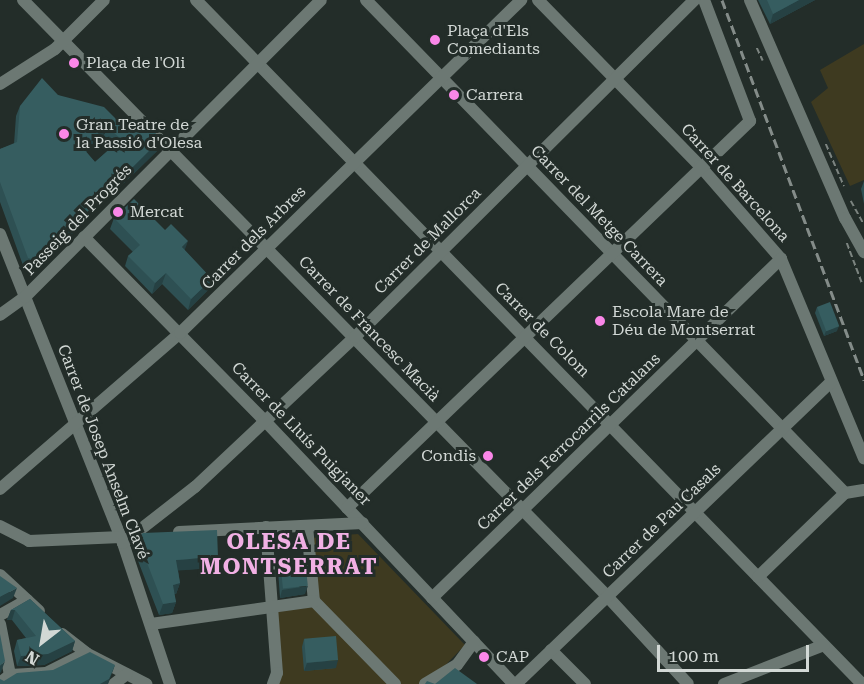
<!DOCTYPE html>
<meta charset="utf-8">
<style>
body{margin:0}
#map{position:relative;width:864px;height:684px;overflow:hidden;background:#232d29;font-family:"Roboto Serif",serif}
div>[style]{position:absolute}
.green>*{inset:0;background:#3e3a20}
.path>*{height:1.5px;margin-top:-0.75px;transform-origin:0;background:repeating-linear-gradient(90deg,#7c8480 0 6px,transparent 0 9px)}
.minor>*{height:12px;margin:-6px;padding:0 6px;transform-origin:6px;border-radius:6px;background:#6c7873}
.rail>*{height:3px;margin-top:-1.5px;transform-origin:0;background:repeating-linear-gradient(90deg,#848c89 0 9px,transparent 0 13.5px)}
.wall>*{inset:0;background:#2e5053}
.shaded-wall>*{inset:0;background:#264143}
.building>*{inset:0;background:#365d60;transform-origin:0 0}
.dots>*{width:16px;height:16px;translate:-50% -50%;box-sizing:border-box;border:3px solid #232d29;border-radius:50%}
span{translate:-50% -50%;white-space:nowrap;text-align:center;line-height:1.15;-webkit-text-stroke:6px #232d29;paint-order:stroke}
.poi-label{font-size:16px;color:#d2d8d5}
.left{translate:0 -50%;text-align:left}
.right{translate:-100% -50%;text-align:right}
.street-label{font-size:16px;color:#d2d8d5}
.district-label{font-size:22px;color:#f1b0e4;font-weight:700;letter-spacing:1.5px}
.north{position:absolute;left:12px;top:612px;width:60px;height:60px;-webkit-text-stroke:4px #232d29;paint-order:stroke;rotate:211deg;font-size:16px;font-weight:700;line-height:24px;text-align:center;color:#d2d8d5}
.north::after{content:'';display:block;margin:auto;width:21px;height:27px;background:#d2d8d5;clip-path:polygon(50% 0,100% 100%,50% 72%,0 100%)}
.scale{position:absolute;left:657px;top:645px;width:152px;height:27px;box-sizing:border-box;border:3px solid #d2d8d5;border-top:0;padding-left:8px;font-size:18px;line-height:21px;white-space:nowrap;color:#d2d8d5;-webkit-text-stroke:4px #232d29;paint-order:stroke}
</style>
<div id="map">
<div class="green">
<div style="clip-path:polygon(864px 44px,864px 180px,850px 186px,811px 102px,828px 88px,820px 70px)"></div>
<div style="clip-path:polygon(358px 534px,465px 645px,427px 684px,275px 684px,274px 612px,314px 607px,307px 538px)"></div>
</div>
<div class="path">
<div style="left:757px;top:48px;width:14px;rotate:65deg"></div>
<div style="left:826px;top:144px;width:46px;rotate:66.8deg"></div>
<div style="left:851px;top:201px;width:26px;rotate:61deg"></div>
<div style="left:847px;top:243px;width:43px;rotate:69.4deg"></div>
</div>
<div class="minor">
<div style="left:23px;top:0;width:832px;rotate:45.58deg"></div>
<div style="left:605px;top:594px;width:122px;rotate:47.3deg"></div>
<div style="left:196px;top:0;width:955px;rotate:45.76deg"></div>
<div style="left:366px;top:0;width:687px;rotate:45.83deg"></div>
<div style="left:845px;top:493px;width:19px;rotate:-9deg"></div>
<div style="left:538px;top:0;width:232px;rotate:45.7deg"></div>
<div style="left:700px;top:166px;width:123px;rotate:48.9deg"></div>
<div style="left:781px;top:259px;width:216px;rotate:67.4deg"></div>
<div style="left:750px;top:0;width:238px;rotate:66.5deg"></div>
<div style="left:845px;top:218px;width:39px;rotate:61deg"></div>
<div style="left:0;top:84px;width:65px;rotate:-32.5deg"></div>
<div style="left:55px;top:49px;width:69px;rotate:-45deg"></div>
<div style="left:0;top:234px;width:333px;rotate:68.3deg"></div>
<div style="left:123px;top:543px;width:149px;rotate:71.6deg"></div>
<div style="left:84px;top:237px;width:258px;rotate:45.5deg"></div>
<div style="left:265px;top:421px;width:362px;rotate:46.6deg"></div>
<div style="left:0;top:315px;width:31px;rotate:-36deg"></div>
<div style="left:25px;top:297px;width:419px;rotate:-45.1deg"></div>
<div style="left:0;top:489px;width:238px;rotate:-40.9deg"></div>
<div style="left:180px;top:333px;width:477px;rotate:-44.3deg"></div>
<div style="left:347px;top:508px;width:559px;rotate:-43.84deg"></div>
<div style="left:750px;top:121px;width:129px;rotate:-110.8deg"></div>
<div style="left:0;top:526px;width:33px;rotate:27deg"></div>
<div style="left:29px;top:541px;width:92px;rotate:-2.5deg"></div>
<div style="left:307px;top:526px;width:75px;rotate:84.7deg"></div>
<div style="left:314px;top:601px;width:116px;rotate:45.7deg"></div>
<div style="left:266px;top:527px;width:146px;rotate:85.7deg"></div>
<div style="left:277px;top:673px;width:12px;rotate:110deg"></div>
<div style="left:179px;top:532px;width:184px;rotate:-2.8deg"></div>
<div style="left:123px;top:543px;width:91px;rotate:-37.9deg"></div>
<div style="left:195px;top:487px;width:219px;rotate:-43.2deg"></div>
<div style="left:355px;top:337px;width:478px;rotate:-44.8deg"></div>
<div style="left:0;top:575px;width:53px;rotate:42.7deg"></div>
<div style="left:758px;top:577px;width:121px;rotate:-44deg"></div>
<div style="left:432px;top:598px;width:487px;rotate:-44.2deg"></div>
<div style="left:0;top:615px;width:31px;rotate:-29deg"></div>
<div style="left:0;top:624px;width:52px;rotate:78.9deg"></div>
<div style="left:151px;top:624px;width:165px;rotate:-8deg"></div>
<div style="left:62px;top:634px;width:31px;rotate:38deg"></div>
<div style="left:86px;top:653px;width:68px;rotate:27.3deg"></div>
<div style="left:551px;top:650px;width:48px;rotate:45deg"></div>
<div style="left:0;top:683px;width:13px;rotate:-39deg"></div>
<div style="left:10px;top:675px;width:36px;rotate:-3deg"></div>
<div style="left:46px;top:673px;width:45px;rotate:-26.6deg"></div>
<div style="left:114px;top:684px;width:16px;rotate:-38deg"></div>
<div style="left:425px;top:684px;width:37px;rotate:-31deg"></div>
<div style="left:457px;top:665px;width:29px;rotate:-54deg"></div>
<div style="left:516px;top:684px;width:436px;rotate:-43.8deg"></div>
<div style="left:724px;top:684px;width:107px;rotate:-21.3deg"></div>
</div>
<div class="rail">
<div style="left:722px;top:0;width:406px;rotate:69.5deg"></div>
</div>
<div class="wall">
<div style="clip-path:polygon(758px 0,815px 0,770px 24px)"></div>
<div style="clip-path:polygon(evenodd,58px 95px,130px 133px,158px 150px,35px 270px,24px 268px,0 202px,0 149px,14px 144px,16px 116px,20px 106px,58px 95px,103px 136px,113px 146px,95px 162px,86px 152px,103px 136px)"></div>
<div style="clip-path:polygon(864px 181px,864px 204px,861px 189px)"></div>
<div style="clip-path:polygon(114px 218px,185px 251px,212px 279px,208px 290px,188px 310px,162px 284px,152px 294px,125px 266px,128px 256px,133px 252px,110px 229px)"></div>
<div style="clip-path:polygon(817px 307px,837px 331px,824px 336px,815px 313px)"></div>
<div style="clip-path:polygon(137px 537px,214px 568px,178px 570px,180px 583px,176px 594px,174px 594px,176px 602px,172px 613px,159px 615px,133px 548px)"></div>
<div style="clip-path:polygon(280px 562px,305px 594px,280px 598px,278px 570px)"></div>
<div style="clip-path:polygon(30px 599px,75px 641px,72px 651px,44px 665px,17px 666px,14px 651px,17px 640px,26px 638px,12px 620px,7px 620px,11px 610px)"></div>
<div style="clip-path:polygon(304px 639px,336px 668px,304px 671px,302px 647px)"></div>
</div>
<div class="shaded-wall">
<div style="clip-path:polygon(799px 0,815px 0,770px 24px,773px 14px)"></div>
<div style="clip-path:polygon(106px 126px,103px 136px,79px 159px,83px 148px)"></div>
<div style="clip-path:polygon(161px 139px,158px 150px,35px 270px,39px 260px)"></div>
<div style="clip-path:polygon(188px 241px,184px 252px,182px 247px)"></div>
<div style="clip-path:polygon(166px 273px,162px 284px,152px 294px,155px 283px)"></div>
<div style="clip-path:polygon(212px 279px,208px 290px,188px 310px,191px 299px)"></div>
<div style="clip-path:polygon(839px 326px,837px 331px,824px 336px,826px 331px)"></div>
<div style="clip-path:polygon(218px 557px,214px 568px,172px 571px,176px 560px)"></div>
<div style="clip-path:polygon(180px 583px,176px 594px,169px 595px,173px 585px)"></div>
<div style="clip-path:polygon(308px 586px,305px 594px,280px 598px,282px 590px)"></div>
<div style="clip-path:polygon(17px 588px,13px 598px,0 606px,0 597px)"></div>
<div style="clip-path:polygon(176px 602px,172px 613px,159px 615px,163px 604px)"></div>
<div style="clip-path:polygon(11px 610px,15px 610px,12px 620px,7px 620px)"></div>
<div style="clip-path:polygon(75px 641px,72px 651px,44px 665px,17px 666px,21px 656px)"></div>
<div style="clip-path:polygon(338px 660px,336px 668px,304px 671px,307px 663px)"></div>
<div style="clip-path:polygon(5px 661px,1px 672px,0 673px,0 666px)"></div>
<div style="clip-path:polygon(115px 665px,108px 684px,100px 684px)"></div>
</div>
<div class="building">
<div style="clip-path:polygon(767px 0,799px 0,773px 14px)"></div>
<div style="clip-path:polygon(evenodd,42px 78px,58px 95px,104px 107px,130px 133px,145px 122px,161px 139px,39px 260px,28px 258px,0 182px,0 149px,17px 142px,20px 106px,42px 78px,106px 126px,121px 139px,95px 162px,83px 148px,106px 126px)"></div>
<div style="clip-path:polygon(134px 199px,165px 230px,171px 224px,188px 241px,182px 247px,212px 279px,191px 299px,166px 273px,155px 283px,128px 256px,140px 245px,114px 218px)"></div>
<div style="left:830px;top:302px;width:26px;height:14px;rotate:69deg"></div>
<div style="clip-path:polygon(217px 530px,218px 557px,176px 560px,180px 583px,173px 585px,176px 602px,163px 604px,137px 537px,143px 533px)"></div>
<div style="left:305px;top:559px;width:27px;height:25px;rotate:84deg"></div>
<div style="clip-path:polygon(0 576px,17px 588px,0 597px)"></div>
<div style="clip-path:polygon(30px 599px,75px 641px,48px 654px,21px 656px,17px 640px,36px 636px,15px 610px,11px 610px)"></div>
<div style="clip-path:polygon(0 634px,5px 661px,0 666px)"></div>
<div style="left:336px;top:636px;width:24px;height:32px;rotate:85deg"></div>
<div style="clip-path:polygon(90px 652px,115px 665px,109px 679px,100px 684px,0 684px,0 679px,4px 681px,17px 673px,53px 670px)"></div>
<div style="clip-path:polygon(455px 668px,477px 684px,425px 684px,427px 681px,435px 684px)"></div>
</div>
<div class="dots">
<div style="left:435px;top:40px;background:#fa87e8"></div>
<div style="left:74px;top:63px;background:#fa87e8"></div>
<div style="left:454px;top:95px;background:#fa87e8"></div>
<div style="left:64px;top:134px;background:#fa87e8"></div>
<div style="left:118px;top:212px;background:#fa87e8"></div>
<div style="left:600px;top:321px;background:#fa87e8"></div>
<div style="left:488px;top:456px;background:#fa87e8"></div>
<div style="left:484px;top:657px;background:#fa87e8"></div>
</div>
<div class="poi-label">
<span class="left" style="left:447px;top:40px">Plaça d'Els<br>Comediants</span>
<span class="left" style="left:86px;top:63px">Plaça de l'Oli</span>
<span class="left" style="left:466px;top:95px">Carrera</span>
<span class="left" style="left:76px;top:134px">Gran Teatre de<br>la Passió d'Olesa</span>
<span class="left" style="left:130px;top:212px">Mercat</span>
<span class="left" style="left:612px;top:321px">Escola Mare de<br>Déu de Montserrat</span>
<span class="right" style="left:476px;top:456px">Condis</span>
<span class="left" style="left:496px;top:657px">CAP</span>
</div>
<div class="street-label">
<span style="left:735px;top:183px;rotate:48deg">Carrer de Barcelona</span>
<span style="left:599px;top:216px;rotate:46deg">Carrer del Metge Carrera</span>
<span style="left:78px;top:220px;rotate:-46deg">Passeig del Progrés</span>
<span style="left:254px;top:238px;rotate:-45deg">Carrer dels Arbres</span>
<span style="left:428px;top:241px;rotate:-45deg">Carrer de Mallorca</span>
<span style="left:369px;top:329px;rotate:46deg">Carrer de Francesc Macià</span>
<span style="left:542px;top:330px;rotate:45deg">Carrer de Colom</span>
<span style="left:301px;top:434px;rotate:46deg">Carrer de Lluís Puigjaner</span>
<span style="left:569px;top:442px;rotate:-44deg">Carrer dels Ferrocarrils Catalans</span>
<span style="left:103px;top:452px;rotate:69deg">Carrer de Josep Anselm Clavé</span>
<span style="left:662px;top:521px;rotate:-44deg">Carrer de Pau Casals</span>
</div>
<div class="district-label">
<span style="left:289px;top:554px">OLESA DE<br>MONTSERRAT</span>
</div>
<div class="north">N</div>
<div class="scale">100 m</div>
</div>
